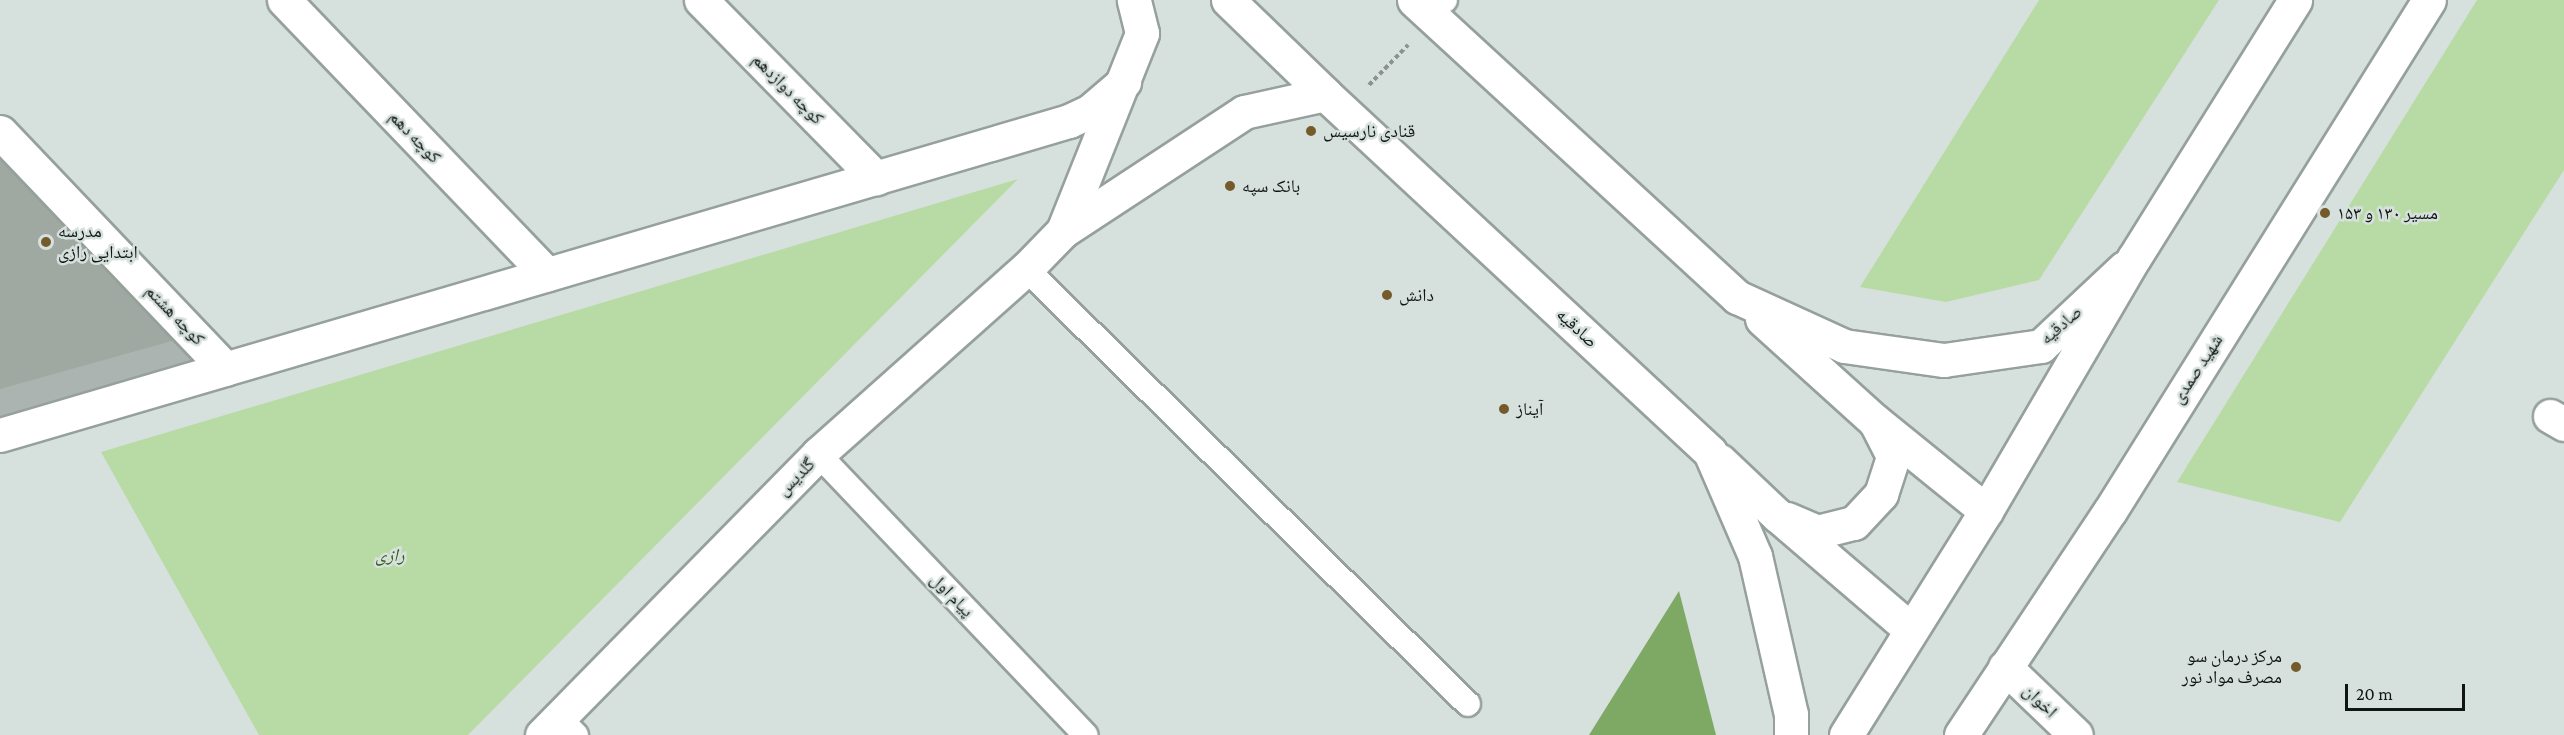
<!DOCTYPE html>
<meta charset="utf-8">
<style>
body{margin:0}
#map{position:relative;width:2564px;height:735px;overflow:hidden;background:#d6e1dd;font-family:"Crimson Pro","Noto Naskh Arabic",serif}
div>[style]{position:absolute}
.green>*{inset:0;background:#b8dba5}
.forest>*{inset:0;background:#7da964}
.shadow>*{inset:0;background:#0003}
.building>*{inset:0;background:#9fa8a1}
.path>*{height:4px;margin-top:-2px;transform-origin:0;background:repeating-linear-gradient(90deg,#8a9390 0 4.5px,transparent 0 7.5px)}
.roads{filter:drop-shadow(2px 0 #96a09c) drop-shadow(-2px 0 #96a09c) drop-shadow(0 2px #96a09c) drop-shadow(0 -2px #96a09c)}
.service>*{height:24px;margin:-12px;padding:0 12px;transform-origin:12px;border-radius:12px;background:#fff}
.minor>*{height:33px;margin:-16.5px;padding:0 16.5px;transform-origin:16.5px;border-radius:16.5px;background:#fff}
.tertiary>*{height:33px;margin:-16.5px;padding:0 16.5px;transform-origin:16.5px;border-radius:16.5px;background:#fff}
.secondary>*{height:33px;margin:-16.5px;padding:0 16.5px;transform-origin:16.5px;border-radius:16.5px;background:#fff}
.primary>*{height:33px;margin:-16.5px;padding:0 16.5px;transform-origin:16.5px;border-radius:16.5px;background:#fff}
.dots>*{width:16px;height:16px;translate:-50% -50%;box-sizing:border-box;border:3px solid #d6e1dd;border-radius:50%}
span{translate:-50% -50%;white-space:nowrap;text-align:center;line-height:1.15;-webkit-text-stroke:5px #d6e1dd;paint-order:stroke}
.street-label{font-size:18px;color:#101413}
.poi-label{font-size:18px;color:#101413}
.left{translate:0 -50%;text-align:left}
.right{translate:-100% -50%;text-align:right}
.park-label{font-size:18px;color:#366019;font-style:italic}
.scale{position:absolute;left:2345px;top:684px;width:120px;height:27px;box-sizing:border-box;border:3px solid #101413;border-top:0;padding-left:8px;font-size:18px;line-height:21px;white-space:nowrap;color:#101413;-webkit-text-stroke:4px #d6e1dd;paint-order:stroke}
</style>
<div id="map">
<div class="green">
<div style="clip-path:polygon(2039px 0,2219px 0,2039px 280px,1946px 302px,1860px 287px)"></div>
<div style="clip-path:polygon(2477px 0,2564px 0,2564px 170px,2340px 522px,2177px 482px)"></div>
<div style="clip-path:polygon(1018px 179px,468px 735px,259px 735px,101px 452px)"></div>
</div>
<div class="forest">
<div style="clip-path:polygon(1679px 591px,1716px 735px,1589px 735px)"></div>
</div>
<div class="shadow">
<div style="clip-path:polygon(0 148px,215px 368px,0 428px)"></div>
</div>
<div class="building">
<div style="clip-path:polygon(0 147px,186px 337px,0 389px)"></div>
</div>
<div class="path">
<div style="left:1369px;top:85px;width:56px;rotate:-45.7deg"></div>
</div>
<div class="roads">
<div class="service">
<div style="left:1422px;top:7px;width:24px;rotate:-17deg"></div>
<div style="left:1026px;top:269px;width:620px;rotate:44.54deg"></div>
<div style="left:818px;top:454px;width:388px;rotate:46.4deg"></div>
<div style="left:559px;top:718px;width:24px;rotate:45deg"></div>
</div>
<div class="minor">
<div style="left:284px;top:0;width:380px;rotate:46.2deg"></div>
<div style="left:701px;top:0;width:250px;rotate:45.5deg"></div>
<div style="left:0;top:132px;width:327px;rotate:46.4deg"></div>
<div style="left:2550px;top:416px;width:16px;rotate:30deg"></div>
<div style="left:0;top:435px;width:1114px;rotate:-16.37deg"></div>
<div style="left:1069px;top:121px;width:23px;rotate:-25deg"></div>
<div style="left:1090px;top:111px;width:45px;rotate:-40.5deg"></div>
<div style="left:2005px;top:667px;width:98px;rotate:43.8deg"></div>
</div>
<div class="tertiary">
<div style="left:1063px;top:231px;width:213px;rotate:-68.2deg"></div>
<div style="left:1142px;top:33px;width:34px;rotate:-104deg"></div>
<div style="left:542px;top:735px;width:394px;rotate:-45.5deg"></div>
<div style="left:818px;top:454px;width:278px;rotate:-41.7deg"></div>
<div style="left:1026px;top:269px;width:53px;rotate:-45.8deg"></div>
<div style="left:1063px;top:231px;width:217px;rotate:-33.3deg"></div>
<div style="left:1244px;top:112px;width:83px;rotate:-12.5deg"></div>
</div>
<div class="secondary">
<div style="left:1228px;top:0;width:135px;rotate:44.1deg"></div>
<div style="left:1325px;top:94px;width:526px;rotate:42.92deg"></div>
<div style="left:1710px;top:452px;width:113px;rotate:66.6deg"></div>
<div style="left:1755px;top:556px;width:162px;rotate:77.2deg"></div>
<div style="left:1791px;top:714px;width:21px;rotate:90deg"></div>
<div style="left:1414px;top:0;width:439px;rotate:42.6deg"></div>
<div style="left:1737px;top:297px;width:118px;rotate:24.6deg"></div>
<div style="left:1844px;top:346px;width:101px;rotate:8deg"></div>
<div style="left:1944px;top:360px;width:98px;rotate:-8.2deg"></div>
<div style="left:2041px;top:346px;width:114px;rotate:-43.2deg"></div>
<div style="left:1762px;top:319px;width:152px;rotate:42.1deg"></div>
<div style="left:1875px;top:421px;width:143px;rotate:39deg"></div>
<div style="left:1720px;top:461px;width:79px;rotate:43.5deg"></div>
<div style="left:1777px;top:515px;width:175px;rotate:40.6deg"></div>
<div style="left:1787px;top:519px;width:33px;rotate:23deg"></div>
<div style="left:1817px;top:532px;width:38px;rotate:-14deg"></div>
<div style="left:1854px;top:523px;width:40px;rotate:-47deg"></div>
<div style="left:1881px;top:494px;width:40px;rotate:-72deg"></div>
<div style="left:1893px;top:456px;width:38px;rotate:-117deg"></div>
</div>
<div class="primary">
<div style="left:1846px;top:735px;width:264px;rotate:-58deg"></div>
<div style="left:1986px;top:511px;width:293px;rotate:-59.7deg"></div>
<div style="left:2134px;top:258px;width:304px;rotate:-58deg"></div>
<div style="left:1961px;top:735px;width:269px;rotate:-56.4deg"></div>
<div style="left:2110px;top:511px;width:602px;rotate:-58.02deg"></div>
</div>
</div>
<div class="dots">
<div style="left:1311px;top:131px;background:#755a2c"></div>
<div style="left:1230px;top:186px;background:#755a2c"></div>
<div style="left:2325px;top:213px;background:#755a2c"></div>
<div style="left:46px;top:242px;background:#755a2c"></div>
<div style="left:1387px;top:295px;background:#755a2c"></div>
<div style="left:1504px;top:409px;background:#755a2c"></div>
<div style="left:2296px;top:667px;background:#755a2c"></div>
</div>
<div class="street-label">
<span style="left:788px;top:89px;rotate:45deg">کوچه دوازدهم</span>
<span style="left:415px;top:137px;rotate:46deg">کوچه دهم</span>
<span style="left:175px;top:315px;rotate:46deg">کوچه هشتم</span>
<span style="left:2061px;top:325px;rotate:-41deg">صادقیه</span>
<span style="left:1577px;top:328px;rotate:43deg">صادقیه</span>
<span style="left:2197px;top:369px;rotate:-57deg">شهید صمدی</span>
<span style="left:796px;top:477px;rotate:-45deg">گلدیس</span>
<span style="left:952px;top:595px;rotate:46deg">پیام اول</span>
<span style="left:2040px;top:701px;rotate:44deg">اخوان</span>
</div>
<div class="poi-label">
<span class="left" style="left:1323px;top:131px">قنادی نارسیس</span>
<span class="left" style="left:1242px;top:186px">بانک سپه</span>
<span class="left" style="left:2337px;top:213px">مسیر ۱۳۰ و ۱۵۳</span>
<span class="left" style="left:58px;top:242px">مدرسه<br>ابتدایی رازی</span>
<span class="left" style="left:1399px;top:295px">دانش</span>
<span class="left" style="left:1516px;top:409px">آیناز</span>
<span class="right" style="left:2282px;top:667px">مرکز درمان سو<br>مصرف مواد نور</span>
</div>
<div class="park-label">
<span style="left:390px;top:555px">رازی</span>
</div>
<div class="scale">20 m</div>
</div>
